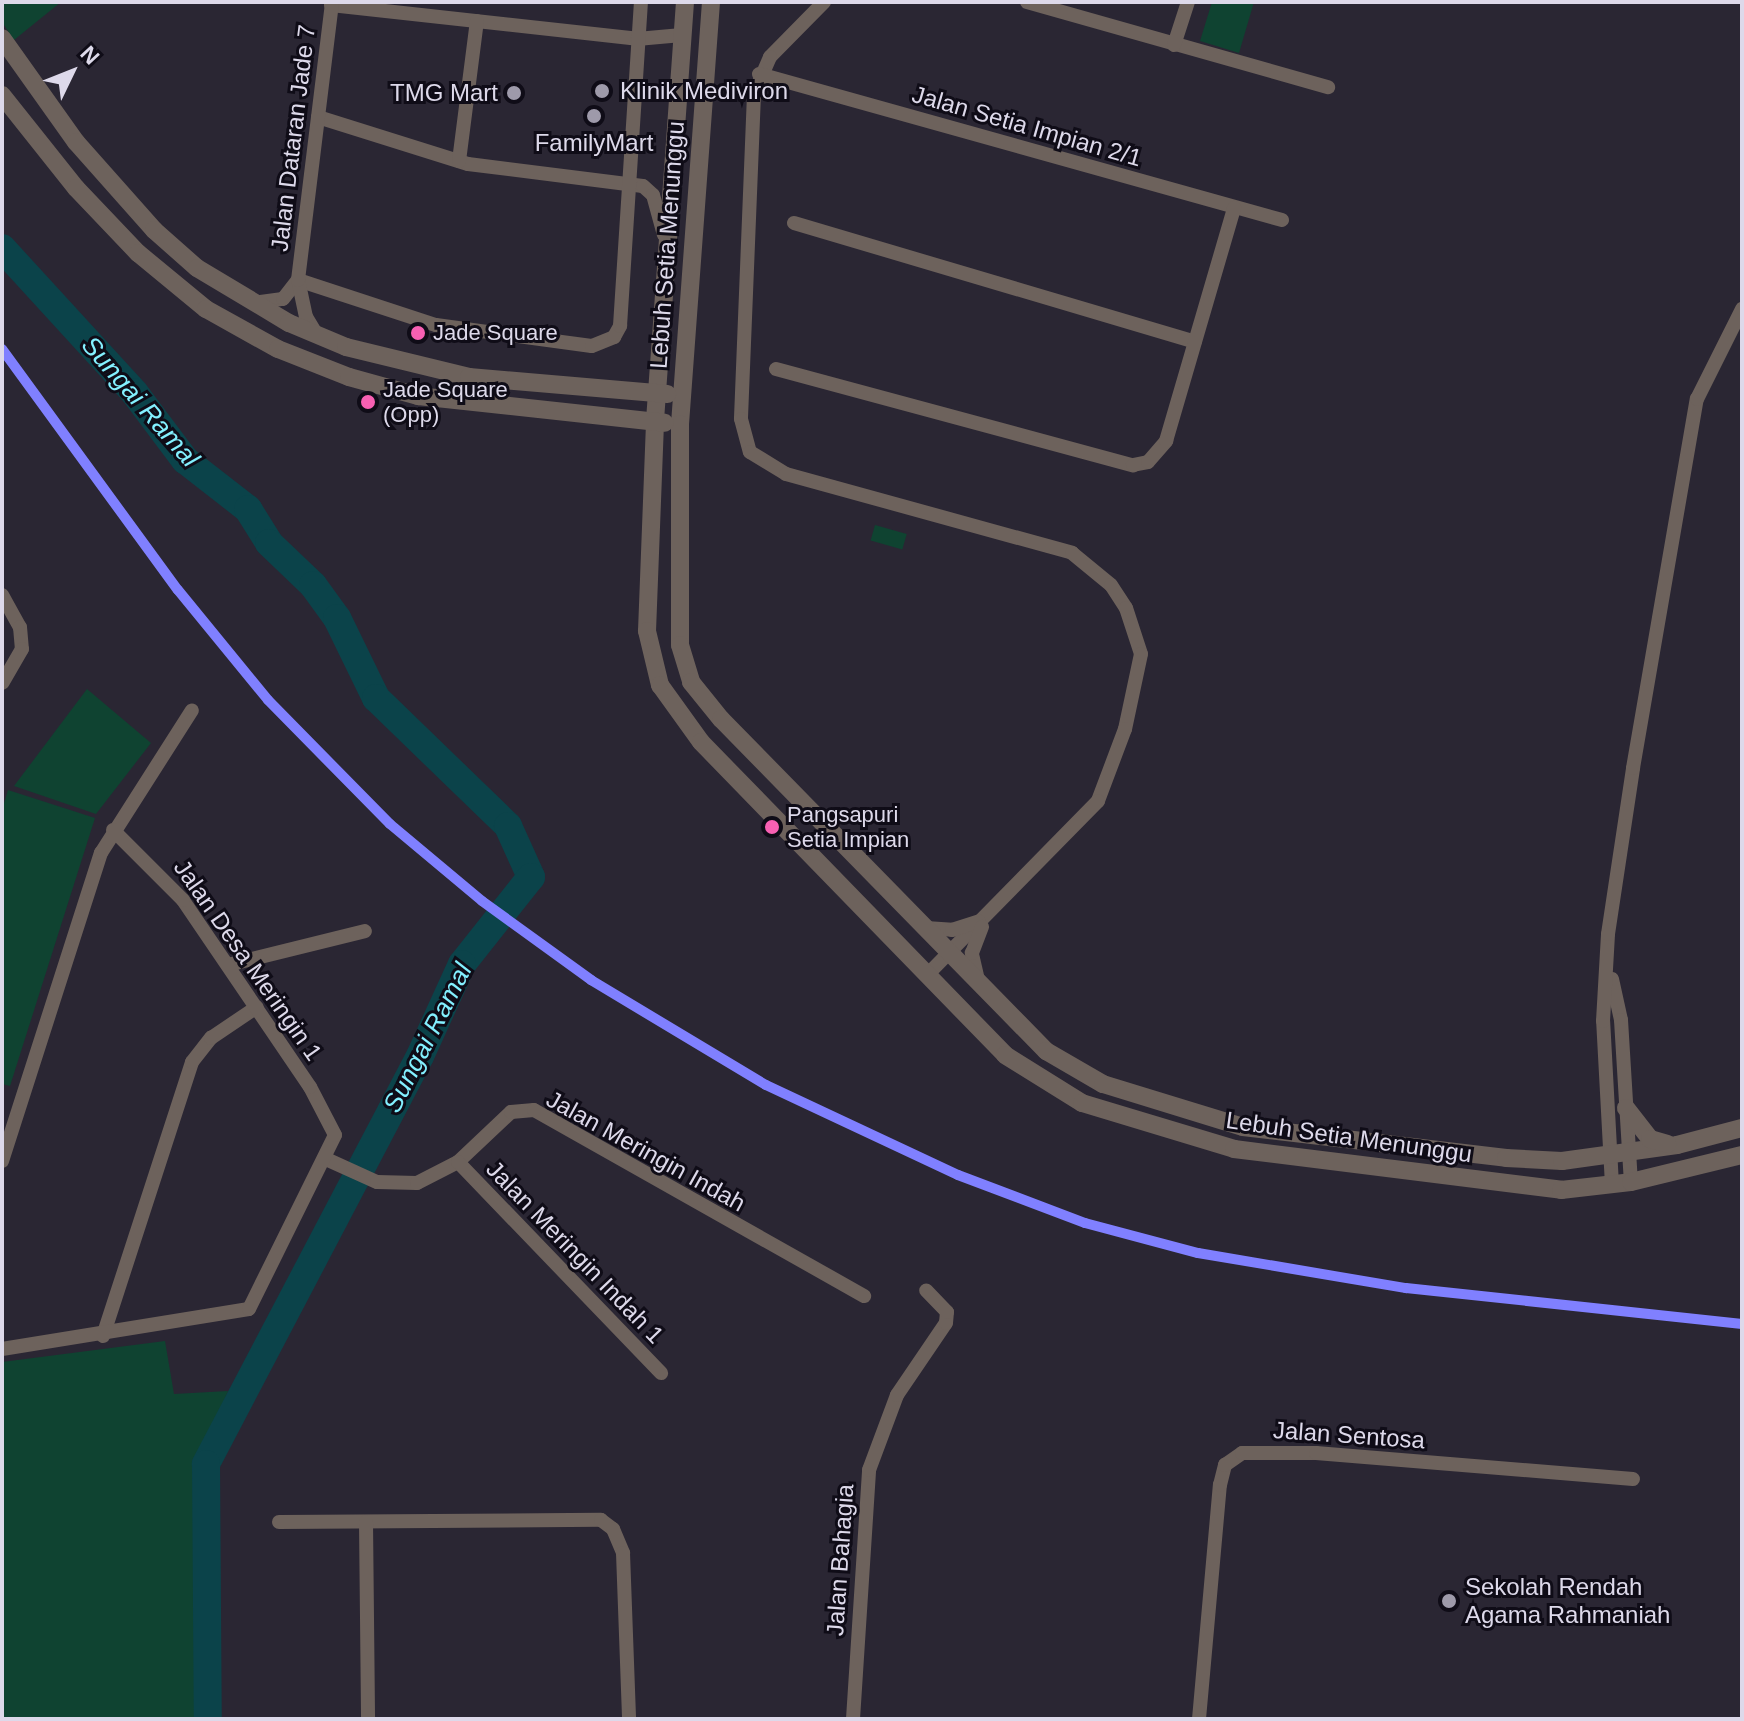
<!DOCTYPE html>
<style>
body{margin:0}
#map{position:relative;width:1744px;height:1721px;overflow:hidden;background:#2a2633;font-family:Arial,sans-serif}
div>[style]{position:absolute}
.green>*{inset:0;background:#0f4331;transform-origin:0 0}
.river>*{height:28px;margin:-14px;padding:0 14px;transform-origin:14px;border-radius:14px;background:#0b434a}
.minor>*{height:14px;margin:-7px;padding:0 7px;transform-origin:7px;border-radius:7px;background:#6d625c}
.tertiary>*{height:18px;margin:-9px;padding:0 9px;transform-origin:9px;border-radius:9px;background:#6d625c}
.rail-1>*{height:10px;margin:-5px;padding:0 5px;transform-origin:5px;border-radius:5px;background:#8080ff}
.dots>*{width:22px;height:22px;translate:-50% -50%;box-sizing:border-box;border:4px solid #0f0c17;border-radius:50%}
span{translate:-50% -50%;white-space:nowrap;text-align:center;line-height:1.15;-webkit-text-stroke:6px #0f0c17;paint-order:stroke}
.bus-label{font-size:22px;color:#ddd9ea}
.left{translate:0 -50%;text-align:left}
.poi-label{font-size:24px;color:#ddd9ea}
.right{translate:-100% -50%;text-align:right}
.street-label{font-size:24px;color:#ddd9ea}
.water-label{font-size:26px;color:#83f0ff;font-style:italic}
.frame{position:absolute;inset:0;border:4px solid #ddd9ea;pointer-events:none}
.north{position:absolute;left:32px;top:32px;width:80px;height:80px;-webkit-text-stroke:6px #0f0c17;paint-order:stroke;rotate:47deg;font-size:22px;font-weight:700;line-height:32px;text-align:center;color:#ddd9ea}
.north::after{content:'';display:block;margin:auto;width:28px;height:36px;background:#ddd9ea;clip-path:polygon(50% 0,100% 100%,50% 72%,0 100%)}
</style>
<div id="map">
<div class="green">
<div style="clip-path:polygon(2px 2px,61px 2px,14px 40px,2px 22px)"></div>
<div style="clip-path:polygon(1212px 2px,1254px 2px,1239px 53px,1200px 41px)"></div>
<div style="left:875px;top:525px;width:33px;height:16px;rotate:16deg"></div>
<div style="clip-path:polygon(87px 689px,151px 743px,96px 814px,14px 786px)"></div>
<div style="clip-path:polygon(8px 790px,95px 818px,10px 1086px,2px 1084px,2px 810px)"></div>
<div style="clip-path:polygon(165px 1341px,174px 1394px,228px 1391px,195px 1469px,196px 1719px,2px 1719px,2px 1362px)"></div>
</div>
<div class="river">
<div style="left:2px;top:248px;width:195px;rotate:47.5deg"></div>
<div style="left:134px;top:392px;width:85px;rotate:53.1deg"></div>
<div style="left:185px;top:460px;width:80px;rotate:37.9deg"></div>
<div style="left:248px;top:509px;width:40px;rotate:58deg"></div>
<div style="left:269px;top:543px;width:61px;rotate:43.7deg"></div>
<div style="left:313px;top:585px;width:41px;rotate:54deg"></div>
<div style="left:337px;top:618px;width:89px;rotate:64deg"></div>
<div style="left:376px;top:698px;width:184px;rotate:44.1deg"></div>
<div style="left:508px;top:826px;width:56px;rotate:65.7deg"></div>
<div style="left:531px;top:877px;width:111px;rotate:128.4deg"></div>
<div style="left:462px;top:964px;width:101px;rotate:114.5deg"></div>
<div style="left:420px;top:1056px;width:461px;rotate:117.7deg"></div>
<div style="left:206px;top:1464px;width:255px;rotate:89.6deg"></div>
</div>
<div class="minor">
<div style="left:824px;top:2px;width:77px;rotate:134.5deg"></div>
<div style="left:770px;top:57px;width:40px;rotate:113.4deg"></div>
<div style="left:754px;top:94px;width:325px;rotate:92.3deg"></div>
<div style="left:741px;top:419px;width:34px;rotate:75deg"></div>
<div style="left:750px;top:452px;width:42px;rotate:31.4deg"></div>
<div style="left:786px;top:474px;width:297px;rotate:15.4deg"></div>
<div style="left:1072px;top:553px;width:50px;rotate:39.4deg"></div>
<div style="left:1111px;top:585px;width:27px;rotate:57deg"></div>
<div style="left:1126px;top:608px;width:48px;rotate:71.9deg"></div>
<div style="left:1141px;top:654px;width:77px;rotate:102deg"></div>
<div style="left:1125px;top:729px;width:77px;rotate:110.6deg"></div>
<div style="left:1098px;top:801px;width:243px;rotate:134.5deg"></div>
<div style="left:1027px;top:2px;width:313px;rotate:15.8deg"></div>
<div style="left:331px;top:5px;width:308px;rotate:6.3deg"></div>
<div style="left:637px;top:39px;width:45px;rotate:-5.1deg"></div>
<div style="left:1174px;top:45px;width:45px;rotate:-72deg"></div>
<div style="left:759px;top:74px;width:543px;rotate:15.6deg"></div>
<div style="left:318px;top:117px;width:157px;rotate:17.4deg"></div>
<div style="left:468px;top:164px;width:176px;rotate:7.2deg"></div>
<div style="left:643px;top:186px;width:13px;rotate:42deg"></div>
<div style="left:653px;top:195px;width:41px;rotate:74.6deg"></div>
<div style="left:459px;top:161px;width:141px;rotate:-82.7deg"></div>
<div style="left:794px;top:223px;width:418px;rotate:16.5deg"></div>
<div style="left:298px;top:280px;width:145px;rotate:18.1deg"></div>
<div style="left:436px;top:325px;width:157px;rotate:7.7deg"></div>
<div style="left:592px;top:346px;width:24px;rotate:-22deg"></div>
<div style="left:614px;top:337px;width:13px;rotate:-61deg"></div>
<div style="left:620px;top:326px;width:325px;rotate:-86.3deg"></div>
<div style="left:253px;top:303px;width:30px;rotate:-8deg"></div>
<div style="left:283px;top:299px;width:24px;rotate:-52deg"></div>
<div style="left:317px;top:335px;width:21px;rotate:-121deg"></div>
<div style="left:306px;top:317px;width:38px;rotate:-102deg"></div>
<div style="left:298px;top:280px;width:280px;rotate:-83deg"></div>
<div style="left:776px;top:369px;width:370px;rotate:15.1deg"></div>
<div style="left:1133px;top:465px;width:15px;rotate:-11deg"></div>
<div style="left:1148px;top:462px;width:28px;rotate:-49deg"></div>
<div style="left:1166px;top:441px;width:243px;rotate:-73.7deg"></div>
<div style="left:2px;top:595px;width:37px;rotate:61deg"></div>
<div style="left:20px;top:627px;width:22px;rotate:85deg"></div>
<div style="left:22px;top:649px;width:39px;rotate:120deg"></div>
<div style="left:926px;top:928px;width:26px;rotate:4deg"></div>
<div style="left:952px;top:930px;width:28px;rotate:-18deg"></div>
<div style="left:228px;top:965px;width:141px;rotate:-13.9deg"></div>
<div style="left:1612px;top:979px;width:42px;rotate:77.6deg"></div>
<div style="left:1621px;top:1020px;width:162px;rotate:86.5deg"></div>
<div style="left:978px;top:980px;width:28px;rotate:-103deg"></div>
<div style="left:972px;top:953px;width:28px;rotate:-69deg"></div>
<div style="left:326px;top:1159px;width:56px;rotate:24.3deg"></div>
<div style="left:377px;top:1182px;width:40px;rotate:1.4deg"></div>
<div style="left:417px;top:1183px;width:46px;rotate:-27.1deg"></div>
<div style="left:458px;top:1162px;width:73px;rotate:-43.3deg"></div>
<div style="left:511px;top:1112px;width:23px;rotate:-5deg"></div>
<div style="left:534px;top:1110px;width:379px;rotate:29.4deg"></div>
<div style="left:2px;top:1161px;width:324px;rotate:-72.2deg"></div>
<div style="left:101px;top:853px;width:169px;rotate:-57.5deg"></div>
<div style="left:458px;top:1162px;width:293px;rotate:46.1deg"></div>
<div style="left:1612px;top:1185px;width:164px;rotate:-93.1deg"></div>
<div style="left:1603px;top:1021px;width:87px;rotate:-86.7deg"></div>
<div style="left:1608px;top:934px;width:168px;rotate:-81.4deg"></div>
<div style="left:1633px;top:768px;width:375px;rotate:-80.2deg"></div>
<div style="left:1697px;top:399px;width:101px;rotate:-63.4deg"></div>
<div style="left:103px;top:1336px;width:288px;rotate:-72deg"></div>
<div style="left:192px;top:1062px;width:31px;rotate:-52deg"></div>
<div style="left:211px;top:1038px;width:55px;rotate:-34deg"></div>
<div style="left:2px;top:1349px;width:250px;rotate:-9.2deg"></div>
<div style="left:249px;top:1309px;width:194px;rotate:-63.7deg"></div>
<div style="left:335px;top:1135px;width:54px;rotate:-117.5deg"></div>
<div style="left:310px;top:1087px;width:226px;rotate:-124.2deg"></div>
<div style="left:183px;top:900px;width:99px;rotate:-135deg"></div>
<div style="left:279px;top:1522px;width:322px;rotate:-0.4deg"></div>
<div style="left:601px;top:1520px;width:15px;rotate:37deg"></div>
<div style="left:613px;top:1529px;width:26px;rotate:67deg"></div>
<div style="left:623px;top:1553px;width:166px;rotate:87.9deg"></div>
<div style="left:366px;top:1522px;width:197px;rotate:89.4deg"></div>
<div style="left:853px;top:1719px;width:250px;rotate:-86.3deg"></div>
<div style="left:869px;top:1470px;width:80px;rotate:-69.5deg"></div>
<div style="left:897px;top:1395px;width:87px;rotate:-55.8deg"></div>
<div style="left:946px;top:1323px;width:11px;rotate:-85deg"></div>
<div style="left:947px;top:1312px;width:30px;rotate:-134deg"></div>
<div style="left:1199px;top:1719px;width:235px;rotate:-84.9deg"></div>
<div style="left:1220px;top:1485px;width:21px;rotate:-76deg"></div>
<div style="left:1225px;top:1465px;width:21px;rotate:-35deg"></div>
<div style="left:1242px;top:1453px;width:74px"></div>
<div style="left:1316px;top:1453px;width:318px;rotate:4.7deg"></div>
</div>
<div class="tertiary">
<div style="left:685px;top:2px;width:422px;rotate:94.1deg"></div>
<div style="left:655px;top:423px;width:208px;rotate:92.2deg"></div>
<div style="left:647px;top:631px;width:56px;rotate:76.5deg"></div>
<div style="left:660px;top:685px;width:70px;rotate:54.3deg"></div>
<div style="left:701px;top:742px;width:436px;rotate:45.8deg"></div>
<div style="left:1005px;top:1055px;width:91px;rotate:31.9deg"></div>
<div style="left:1082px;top:1103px;width:159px;rotate:16.8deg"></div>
<div style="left:1234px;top:1149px;width:330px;rotate:7.1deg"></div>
<div style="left:1561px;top:1190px;width:70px;rotate:-6.5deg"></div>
<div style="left:1631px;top:1182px;width:114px;rotate:-13.7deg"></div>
<div style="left:711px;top:2px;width:423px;rotate:94.2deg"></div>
<div style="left:680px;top:424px;width:221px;rotate:90deg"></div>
<div style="left:680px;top:645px;width:39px;rotate:73deg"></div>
<div style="left:691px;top:682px;width:48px;rotate:51deg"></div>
<div style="left:721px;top:719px;width:465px;rotate:45.6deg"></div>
<div style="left:1046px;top:1051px;width:66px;rotate:30.1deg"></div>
<div style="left:1103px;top:1084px;width:146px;rotate:17.1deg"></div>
<div style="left:1243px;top:1127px;width:265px;rotate:6.7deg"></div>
<div style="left:1506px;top:1158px;width:56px;rotate:3.1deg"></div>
<div style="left:1562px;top:1161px;width:116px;rotate:-7.9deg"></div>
<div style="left:1677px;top:1145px;width:67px;rotate:-14.7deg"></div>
<div style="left:2px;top:38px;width:128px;rotate:54.6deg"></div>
<div style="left:76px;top:142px;width:118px;rotate:48.4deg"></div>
<div style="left:154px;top:230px;width:57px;rotate:41.5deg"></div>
<div style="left:197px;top:268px;width:107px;rotate:30.9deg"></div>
<div style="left:289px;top:323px;width:62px;rotate:22.8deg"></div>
<div style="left:346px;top:347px;width:127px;rotate:13.7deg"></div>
<div style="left:469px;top:377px;width:199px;rotate:4.9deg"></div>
<div style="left:2px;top:95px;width:119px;rotate:51.5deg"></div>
<div style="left:76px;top:188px;width:90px;rotate:46.4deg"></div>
<div style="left:138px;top:253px;width:88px;rotate:39.5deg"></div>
<div style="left:206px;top:309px;width:82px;rotate:29.1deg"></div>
<div style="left:278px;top:349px;width:76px;rotate:21.5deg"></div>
<div style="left:349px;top:377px;width:72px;rotate:15.4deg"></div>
<div style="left:418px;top:396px;width:248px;rotate:6.2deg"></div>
<div style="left:1626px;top:1108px;width:39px;rotate:52deg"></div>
<div style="left:1650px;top:1139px;width:18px;rotate:16deg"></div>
</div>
<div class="rail-1">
<div style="left:2px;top:349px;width:298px;rotate:53.9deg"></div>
<div style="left:178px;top:590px;width:142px;rotate:50.7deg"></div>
<div style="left:268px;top:700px;width:174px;rotate:45.5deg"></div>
<div style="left:390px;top:824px;width:120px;rotate:39.9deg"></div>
<div style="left:482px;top:901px;width:135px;rotate:35.9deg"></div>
<div style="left:591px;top:980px;width:204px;rotate:31deg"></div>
<div style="left:766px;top:1085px;width:212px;rotate:25.1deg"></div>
<div style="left:958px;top:1175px;width:136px;rotate:20.7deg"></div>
<div style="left:1085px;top:1223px;width:117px;rotate:14.9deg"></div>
<div style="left:1198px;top:1253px;width:211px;rotate:9.6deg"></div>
<div style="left:1406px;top:1288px;width:338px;rotate:6.1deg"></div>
</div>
<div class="dots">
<div style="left:602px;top:91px;background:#9e9aaa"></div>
<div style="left:514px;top:93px;background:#9e9aaa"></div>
<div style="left:594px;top:116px;background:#9e9aaa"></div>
<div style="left:418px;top:333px;background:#f860b3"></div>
<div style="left:368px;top:402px;background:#f860b3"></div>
<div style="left:772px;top:827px;background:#f860b3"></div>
<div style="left:1449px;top:1601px;background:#9e9aaa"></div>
</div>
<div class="bus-label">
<span class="left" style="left:433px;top:333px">Jade Square</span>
<span class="left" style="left:383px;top:402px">Jade Square<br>(Opp)</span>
<span class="left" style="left:787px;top:827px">Pangsapuri<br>Setia Impian</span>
</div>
<div class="poi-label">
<span class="left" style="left:620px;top:91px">Klinik Mediviron</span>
<span class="right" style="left:498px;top:93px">TMG Mart</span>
<span style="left:594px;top:143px">FamilyMart</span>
<span class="left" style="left:1465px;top:1601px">Sekolah Rendah<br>Agama Rahmaniah</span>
</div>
<div class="street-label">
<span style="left:1027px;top:126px;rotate:16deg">Jalan Setia Impian 2/1</span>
<span style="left:293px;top:138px;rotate:-83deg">Jalan Dataran Jade 7</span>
<span style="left:667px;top:245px;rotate:-86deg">Lebuh Setia Menunggu</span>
<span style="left:248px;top:960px;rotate:55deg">Jalan Desa Meringin 1</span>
<span style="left:1349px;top:1137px;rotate:8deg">Lebuh Setia Menunggu</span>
<span style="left:646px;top:1151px;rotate:29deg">Jalan Meringin Indah</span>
<span style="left:575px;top:1252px;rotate:46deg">Jalan Meringin Indah 1</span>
<span style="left:1349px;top:1435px;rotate:4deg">Jalan Sentosa</span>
<span style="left:840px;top:1560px;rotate:-86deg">Jalan Bahagia</span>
</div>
<div class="water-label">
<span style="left:140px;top:402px;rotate:49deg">Sungai Ramal</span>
<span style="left:428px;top:1038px;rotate:-63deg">Sungai Ramal</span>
</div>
<div class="frame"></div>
<div class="north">N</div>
</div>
